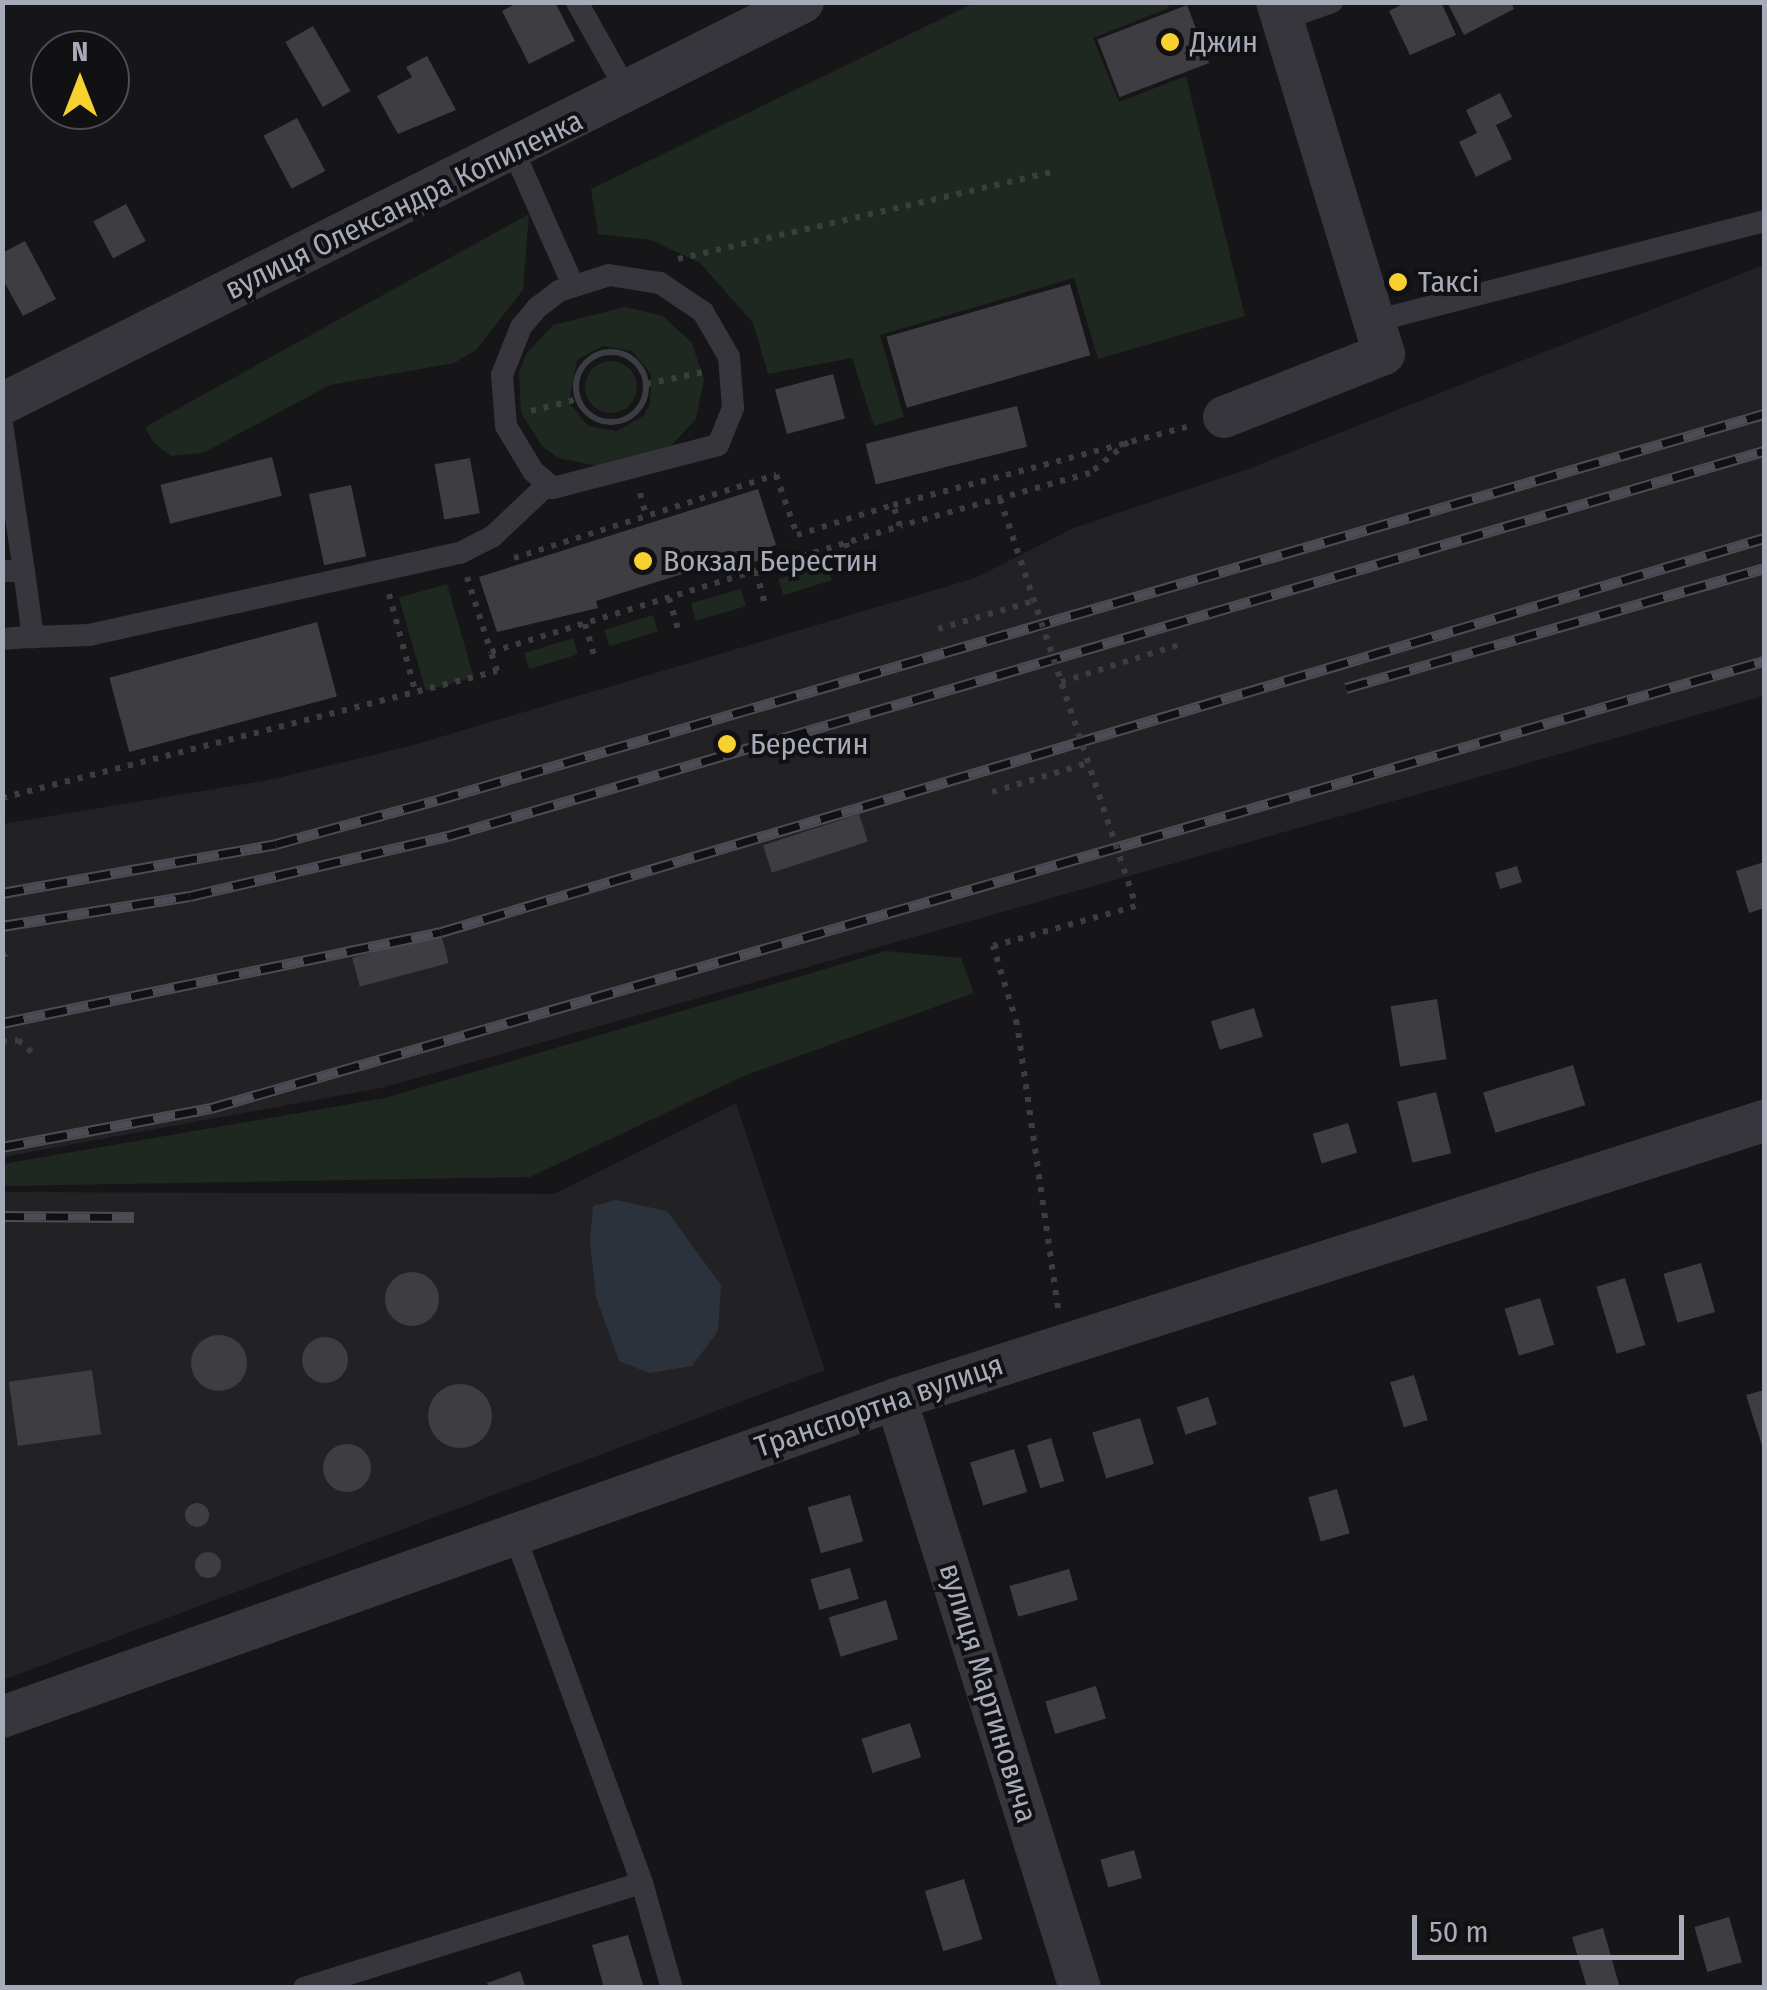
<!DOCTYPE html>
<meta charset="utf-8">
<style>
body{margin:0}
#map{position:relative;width:1767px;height:1990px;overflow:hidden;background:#161517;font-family:"Fira Sans Condensed",sans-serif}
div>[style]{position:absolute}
.built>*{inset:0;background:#222124}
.green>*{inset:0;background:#1f2721;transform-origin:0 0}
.round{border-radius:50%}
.water>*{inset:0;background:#2b323c}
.building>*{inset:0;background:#3d3d42;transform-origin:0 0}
.path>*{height:6px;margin-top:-3px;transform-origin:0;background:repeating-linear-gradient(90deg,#3c3d43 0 5px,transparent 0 13px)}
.path>.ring{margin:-3px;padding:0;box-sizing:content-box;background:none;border:6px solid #3c3d43;border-radius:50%}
.lane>*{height:22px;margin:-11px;padding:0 11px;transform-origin:11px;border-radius:11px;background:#36363c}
.street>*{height:42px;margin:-21px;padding:0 21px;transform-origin:21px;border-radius:21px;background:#36363c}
.rail>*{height:11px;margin-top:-5.5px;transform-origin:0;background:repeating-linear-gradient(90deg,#111012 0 22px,#4b4c54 0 44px);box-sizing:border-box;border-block:2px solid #4b4c54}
.path-bridge>*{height:6px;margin-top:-3px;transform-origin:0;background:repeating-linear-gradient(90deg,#3c3d43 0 5px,transparent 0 13px)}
.dots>*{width:28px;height:28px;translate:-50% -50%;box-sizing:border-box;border:5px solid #111012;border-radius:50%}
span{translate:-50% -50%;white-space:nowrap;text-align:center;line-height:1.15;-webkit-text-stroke:8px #111012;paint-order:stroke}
.poi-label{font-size:30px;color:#a7aab8}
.left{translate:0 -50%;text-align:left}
.street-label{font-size:30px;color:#a7aab8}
.frame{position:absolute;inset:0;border:5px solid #a7aab8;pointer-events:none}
.north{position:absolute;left:30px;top:30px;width:100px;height:100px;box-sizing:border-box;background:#111012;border:2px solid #4d4e54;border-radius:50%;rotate:0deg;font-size:28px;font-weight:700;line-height:40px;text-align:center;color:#a7aab8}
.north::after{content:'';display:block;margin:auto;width:35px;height:45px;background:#f6d12f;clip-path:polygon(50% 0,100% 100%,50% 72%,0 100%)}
.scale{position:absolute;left:1412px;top:1915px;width:272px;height:45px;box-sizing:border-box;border:5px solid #a7aab8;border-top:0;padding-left:12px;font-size:30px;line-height:35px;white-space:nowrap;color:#a7aab8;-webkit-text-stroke:8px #111012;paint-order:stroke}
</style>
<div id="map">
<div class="built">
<div style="clip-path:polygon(1764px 265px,1764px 696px,381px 1088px,3px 1157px,2px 824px,269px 780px,410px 746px,975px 578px,1074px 528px,1248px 469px)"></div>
<div style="clip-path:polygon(736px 1103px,825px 1370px,3px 1680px,3px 1192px,554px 1194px)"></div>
</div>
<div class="green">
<div style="clip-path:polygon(976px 2px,1168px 3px,1169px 8px,1093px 38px,1119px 102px,1186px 76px,1245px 316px,1098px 359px,1074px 278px,880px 335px,904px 417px,874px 426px,852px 358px,768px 374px,753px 323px,700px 263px,651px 240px,598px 234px,591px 189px)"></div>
<div style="clip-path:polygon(529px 214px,523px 290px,476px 350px,454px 363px,330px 385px,203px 453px,171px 456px,153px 442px,145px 427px)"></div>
<div style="clip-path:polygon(evenodd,625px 307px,663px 316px,692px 343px,704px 380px,696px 419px,669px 448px,597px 466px,558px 458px,542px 446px,521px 413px,519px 373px,526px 354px,553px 325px,625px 307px,603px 346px,632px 351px,651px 374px,650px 404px,643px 416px,617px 431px,588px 426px,569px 403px,577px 360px,603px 346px)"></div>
<div class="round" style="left:585px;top:361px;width:52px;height:52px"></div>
<div style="left:827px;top:564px;width:17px;height:51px;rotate:73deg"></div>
<div style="left:447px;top:584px;width:97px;height:50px;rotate:74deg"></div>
<div style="left:741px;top:589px;width:18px;height:52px;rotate:74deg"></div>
<div style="left:653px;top:615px;width:17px;height:51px;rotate:73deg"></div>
<div style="left:573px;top:638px;width:17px;height:51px;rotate:73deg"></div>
<div style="clip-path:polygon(886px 951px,961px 958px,974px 993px,746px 1075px,530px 1177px,3px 1186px,3px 1164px,385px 1098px)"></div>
</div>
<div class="water">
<div style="clip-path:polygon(616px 1200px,667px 1211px,721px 1285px,718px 1331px,692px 1366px,649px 1373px,619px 1361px,596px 1297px,590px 1241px,593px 1206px)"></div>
</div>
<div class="building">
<div style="clip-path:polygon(519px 2px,555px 2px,575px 41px,529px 64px,502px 11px)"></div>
<div style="clip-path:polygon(1407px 2px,1441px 2px,1456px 35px,1410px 55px,1389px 11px)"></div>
<div style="clip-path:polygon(1447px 2px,1511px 2px,1514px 9px,1464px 35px)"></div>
<div style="left:1187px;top:5px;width:62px;height:96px;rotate:69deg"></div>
<div style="left:313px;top:26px;width:75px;height:32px;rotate:60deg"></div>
<div style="clip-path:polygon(427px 56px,456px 110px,398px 134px,377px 96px,412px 77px,406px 67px)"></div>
<div style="clip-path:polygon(1500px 93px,1512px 117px,1496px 125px,1512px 159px,1476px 177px,1459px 142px,1477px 133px,1466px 110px)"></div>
<div style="left:297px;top:118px;width:60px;height:38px;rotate:62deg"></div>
<div style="left:126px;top:204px;width:42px;height:37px;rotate:62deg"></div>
<div style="clip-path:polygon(25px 241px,56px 299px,23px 316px,2px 278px,2px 253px)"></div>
<div style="left:1070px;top:284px;width:74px;height:191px;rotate:74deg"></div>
<div style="left:833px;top:374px;width:46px;height:60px;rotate:75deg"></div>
<div style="left:1017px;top:406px;width:42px;height:156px;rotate:76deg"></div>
<div style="left:272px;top:457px;width:40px;height:115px;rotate:76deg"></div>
<div style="left:470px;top:458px;width:56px;height:36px;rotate:80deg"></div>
<div style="left:351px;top:485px;width:73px;height:43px;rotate:78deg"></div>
<div style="clip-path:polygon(758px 489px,776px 545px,763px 549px,766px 558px,717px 574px,714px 564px,596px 601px,598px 608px,497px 632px,479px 577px)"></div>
<div style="left:317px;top:622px;width:77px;height:215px;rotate:75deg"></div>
<div style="left:859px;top:814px;width:29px;height:101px;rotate:72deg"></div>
<div style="clip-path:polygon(1764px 862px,1764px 908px,1749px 913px,1736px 871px)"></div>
<div style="left:1517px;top:866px;width:17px;height:23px;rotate:73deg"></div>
<div style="left:441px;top:934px;width:30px;height:92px;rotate:75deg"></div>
<div style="left:1437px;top:999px;width:61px;height:47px;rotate:81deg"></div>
<div style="left:1254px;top:1008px;width:30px;height:45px;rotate:73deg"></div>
<div style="left:1573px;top:1065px;width:42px;height:94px;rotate:73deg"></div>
<div style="left:1436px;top:1092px;width:63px;height:40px;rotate:76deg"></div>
<div style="left:1348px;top:1123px;width:31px;height:37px;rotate:73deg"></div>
<div style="left:1701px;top:1263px;width:51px;height:39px;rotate:74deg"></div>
<div class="round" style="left:385px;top:1272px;width:54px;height:54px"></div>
<div style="left:1625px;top:1278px;width:70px;height:30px;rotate:73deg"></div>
<div style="left:1540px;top:1298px;width:49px;height:37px;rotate:73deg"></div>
<div class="round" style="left:191px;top:1335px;width:56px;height:56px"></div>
<div class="round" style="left:302px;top:1337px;width:46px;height:46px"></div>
<div style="left:92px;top:1370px;width:65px;height:84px;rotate:82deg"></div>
<div style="left:1414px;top:1375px;width:47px;height:25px;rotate:73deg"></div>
<div class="round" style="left:428px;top:1384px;width:64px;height:64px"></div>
<div style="clip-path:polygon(1764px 1390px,1764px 1452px,1746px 1395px)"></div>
<div style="left:1208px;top:1397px;width:29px;height:33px;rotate:72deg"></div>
<div style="left:1140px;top:1418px;width:48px;height:50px;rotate:73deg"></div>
<div style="left:1051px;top:1438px;width:45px;height:25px;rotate:73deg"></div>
<div class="round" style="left:323px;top:1444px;width:48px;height:48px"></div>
<div style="left:1014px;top:1449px;width:45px;height:46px;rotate:73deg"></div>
<div style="left:1337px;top:1489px;width:46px;height:30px;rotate:74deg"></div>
<div style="left:850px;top:1495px;width:48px;height:44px;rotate:74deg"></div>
<div class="round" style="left:185px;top:1503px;width:24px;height:24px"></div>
<div class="round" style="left:195px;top:1552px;width:26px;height:26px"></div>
<div style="left:850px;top:1568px;width:32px;height:41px;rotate:74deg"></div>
<div style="left:1069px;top:1569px;width:32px;height:62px;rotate:74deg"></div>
<div style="left:886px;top:1600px;width:41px;height:60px;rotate:73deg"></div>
<div style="left:1096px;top:1686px;width:34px;height:53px;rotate:73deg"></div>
<div style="left:910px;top:1723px;width:36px;height:51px;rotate:72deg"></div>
<div style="left:1134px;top:1850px;width:29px;height:35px;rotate:74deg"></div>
<div style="left:964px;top:1879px;width:63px;height:41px;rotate:73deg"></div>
<div style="left:1729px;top:1917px;width:47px;height:36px;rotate:74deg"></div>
<div style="clip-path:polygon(1603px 1928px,1620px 1988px,1587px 1988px,1572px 1937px)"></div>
<div style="clip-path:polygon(628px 1935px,644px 1988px,604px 1988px,592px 1945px)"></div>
<div style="clip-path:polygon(520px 1971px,526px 1988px,489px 1988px,487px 1983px)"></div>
</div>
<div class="path">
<div style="left:678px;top:259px;width:387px;rotate:-13.1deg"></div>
<div class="ring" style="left:576px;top:352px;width:64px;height:64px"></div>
<div style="left:646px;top:384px;width:59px;rotate:-11.7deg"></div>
<div style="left:531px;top:411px;width:49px;rotate:-14.3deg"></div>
<div style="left:1128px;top:442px;width:49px;rotate:140.8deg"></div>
<div style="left:1090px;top:473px;width:197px;rotate:164.4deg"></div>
<div style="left:900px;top:526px;width:22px;rotate:-108deg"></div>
<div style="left:893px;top:505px;width:306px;rotate:-14.9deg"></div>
<div style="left:640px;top:493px;width:24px;rotate:75deg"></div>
<div style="left:846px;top:543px;width:35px;rotate:74deg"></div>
<div style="left:514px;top:558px;width:275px;rotate:-17.6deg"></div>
<div style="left:776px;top:475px;width:64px;rotate:70.7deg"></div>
<div style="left:797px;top:535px;width:101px;rotate:-17.4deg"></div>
<div style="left:756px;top:571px;width:34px;rotate:75deg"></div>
<div style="left:467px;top:577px;width:79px;rotate:72.3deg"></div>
<div style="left:389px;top:594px;width:104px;rotate:74.9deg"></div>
<div style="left:669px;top:598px;width:33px;rotate:74deg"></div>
<div style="left:585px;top:624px;width:32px;rotate:74deg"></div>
<div style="left:938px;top:629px;width:100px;rotate:-16.3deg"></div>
<div style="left:1061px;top:682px;width:123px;rotate:-17.5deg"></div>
<div style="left:992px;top:792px;width:100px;rotate:-16.8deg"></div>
<div style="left:2px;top:798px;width:511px;rotate:-14.39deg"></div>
<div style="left:497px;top:671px;width:20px;rotate:-108deg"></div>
<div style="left:491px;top:652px;width:428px;rotate:-17.1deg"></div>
<div style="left:2px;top:956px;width:6px;rotate:-31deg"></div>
<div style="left:2px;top:1042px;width:16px;rotate:-7deg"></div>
<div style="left:18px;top:1040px;width:24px;rotate:42deg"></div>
<div style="left:1058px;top:1308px;width:287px;rotate:-98.2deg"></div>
<div style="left:1017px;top:1024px;width:82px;rotate:-107.1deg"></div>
<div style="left:993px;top:946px;width:148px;rotate:-15.6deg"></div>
</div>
<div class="lane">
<div style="left:577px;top:2px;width:104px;rotate:60.7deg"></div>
<div style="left:1281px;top:20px;width:54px;rotate:-19.4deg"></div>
<div style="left:514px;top:152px;width:145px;rotate:66.1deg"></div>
<div style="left:609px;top:275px;width:52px;rotate:8.9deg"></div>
<div style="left:660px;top:283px;width:52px;rotate:34deg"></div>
<div style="left:703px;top:312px;width:52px;rotate:60deg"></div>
<div style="left:729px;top:357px;width:51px;rotate:85.5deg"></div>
<div style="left:733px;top:408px;width:40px;rotate:112deg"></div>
<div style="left:718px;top:445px;width:171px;rotate:165.4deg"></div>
<div style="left:553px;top:488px;width:26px;rotate:-140deg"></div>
<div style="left:533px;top:471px;width:52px;rotate:-121deg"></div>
<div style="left:506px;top:426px;width:51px;rotate:-94.5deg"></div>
<div style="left:502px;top:375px;width:52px;rotate:-68.4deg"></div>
<div style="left:521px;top:327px;width:26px;rotate:-50deg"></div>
<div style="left:538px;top:307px;width:26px;rotate:-37deg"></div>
<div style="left:559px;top:291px;width:52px;rotate:-17.7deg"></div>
<div style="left:1371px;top:322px;width:406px;rotate:-14.4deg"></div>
<div style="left:2px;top:424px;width:149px;rotate:81.5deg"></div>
<div style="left:24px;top:571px;width:22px;rotate:180deg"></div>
<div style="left:24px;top:571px;width:67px;rotate:82.2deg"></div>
<div style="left:33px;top:637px;width:56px;rotate:-2deg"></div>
<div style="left:89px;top:635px;width:380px;rotate:-12.5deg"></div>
<div style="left:460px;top:553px;width:36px;rotate:-27deg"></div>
<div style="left:492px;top:537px;width:77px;rotate:-43.4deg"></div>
<div style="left:2px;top:639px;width:31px;rotate:-4deg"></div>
<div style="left:514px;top:1533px;width:373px;rotate:69.9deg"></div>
<div style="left:304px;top:1988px;width:354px;rotate:-17.3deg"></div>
<div style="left:642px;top:1883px;width:109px;rotate:74.1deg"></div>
</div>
<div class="street">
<div style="left:2px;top:404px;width:896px;rotate:-26.65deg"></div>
<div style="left:1224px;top:417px;width:172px;rotate:-21.5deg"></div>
<div style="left:1384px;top:354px;width:368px;rotate:-106.9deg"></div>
<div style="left:896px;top:1399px;width:617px;rotate:72.65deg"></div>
<div style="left:2px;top:1717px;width:949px;rotate:-19.58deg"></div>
<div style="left:896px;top:1399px;width:911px;rotate:-17.76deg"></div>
</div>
<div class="rail">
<div style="left:1346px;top:688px;width:435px;rotate:-16deg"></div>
<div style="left:2px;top:893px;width:278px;rotate:-10.1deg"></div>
<div style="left:276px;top:844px;width:167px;rotate:-15.3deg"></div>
<div style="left:437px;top:800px;width:1382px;rotate:-16.22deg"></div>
<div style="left:2px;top:926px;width:190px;rotate:-9.1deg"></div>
<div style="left:190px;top:896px;width:265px;rotate:-13.1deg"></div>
<div style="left:448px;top:836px;width:1371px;rotate:-16.31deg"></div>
<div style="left:2px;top:1023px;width:448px;rotate:-11.7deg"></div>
<div style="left:441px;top:932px;width:1380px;rotate:-16.58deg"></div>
<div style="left:2px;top:1147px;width:213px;rotate:-10.6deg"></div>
<div style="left:211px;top:1108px;width:1616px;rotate:-16.06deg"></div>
<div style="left:2px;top:1216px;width:132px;rotate:0.4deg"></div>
</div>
<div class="path-bridge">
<div style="left:1000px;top:499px;width:429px;rotate:71.5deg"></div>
</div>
<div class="dots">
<div style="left:1170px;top:42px;background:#f6d12f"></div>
<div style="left:1398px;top:282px;background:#f6d12f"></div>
<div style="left:643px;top:561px;background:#f6d12f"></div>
<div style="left:727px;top:744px;background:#f6d12f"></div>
</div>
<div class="poi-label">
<span class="left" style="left:1190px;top:42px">Джин</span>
<span class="left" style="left:1418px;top:282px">Таксі</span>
<span class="left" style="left:663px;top:561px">Вокзал Берестин</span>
<span class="left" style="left:750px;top:744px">Берестин</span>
</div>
<div class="street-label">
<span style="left:404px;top:205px;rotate:-26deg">вулиця Олександра Копиленка</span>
<span style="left:879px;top:1406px;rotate:-19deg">Транспортна вулиця</span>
<span style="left:988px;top:1693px;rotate:73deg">вулиця Мартиновича</span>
</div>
<div class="frame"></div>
<div class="north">N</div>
<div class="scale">50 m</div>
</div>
